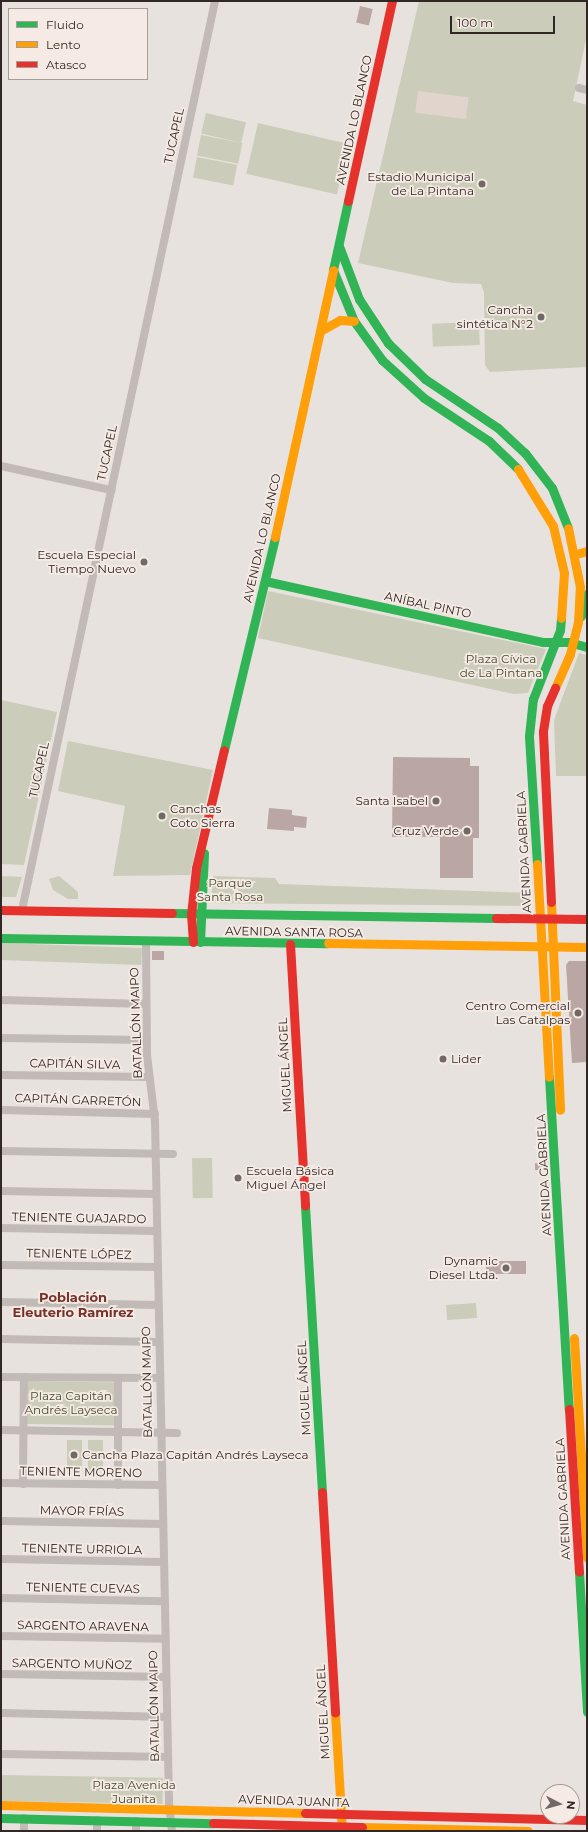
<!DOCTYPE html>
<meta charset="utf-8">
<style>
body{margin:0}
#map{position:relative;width:588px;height:1832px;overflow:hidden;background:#e8e2de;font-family:Montserrat,sans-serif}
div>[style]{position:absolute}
.green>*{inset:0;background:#cbccb9;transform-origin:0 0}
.plaza>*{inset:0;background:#e1d4cc;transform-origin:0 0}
.building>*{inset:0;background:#baa6a2;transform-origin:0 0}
.street>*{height:8px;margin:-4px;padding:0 4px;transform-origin:4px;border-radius:4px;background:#c1bab7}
.fast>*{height:9px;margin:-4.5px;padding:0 4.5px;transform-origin:4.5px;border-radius:4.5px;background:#30b455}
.slow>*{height:9px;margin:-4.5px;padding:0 4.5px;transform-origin:4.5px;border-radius:4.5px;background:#ff9f0a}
.jam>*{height:9px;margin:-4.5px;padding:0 4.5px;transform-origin:4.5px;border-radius:4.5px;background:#e5322d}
.dots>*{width:11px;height:11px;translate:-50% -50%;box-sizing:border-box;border:2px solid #f6ebe4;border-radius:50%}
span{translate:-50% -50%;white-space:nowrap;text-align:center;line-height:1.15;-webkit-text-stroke:3.5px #f6ebe4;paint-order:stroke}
.street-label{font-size:12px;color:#312826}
.poi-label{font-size:12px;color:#312826}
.right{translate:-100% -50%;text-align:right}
.left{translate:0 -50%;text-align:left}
.park-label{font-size:12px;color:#454c2d}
.neighbourhood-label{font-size:13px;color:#75312a;font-weight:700}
.frame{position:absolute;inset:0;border:2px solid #312826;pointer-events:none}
.legend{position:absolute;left:8px;top:8px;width:140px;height:72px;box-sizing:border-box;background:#f6ebe4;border:1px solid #a79d98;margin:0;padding:5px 7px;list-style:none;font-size:12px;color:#312826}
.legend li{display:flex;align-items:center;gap:8px;height:20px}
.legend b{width:20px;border:1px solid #a79d98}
.north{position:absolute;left:540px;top:1784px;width:40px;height:40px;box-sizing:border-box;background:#f6ebe4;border:1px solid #a79d98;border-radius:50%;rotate:96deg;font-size:11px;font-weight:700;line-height:16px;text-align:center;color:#312826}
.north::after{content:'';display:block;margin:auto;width:14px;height:18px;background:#716966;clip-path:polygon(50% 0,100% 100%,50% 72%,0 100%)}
.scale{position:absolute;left:450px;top:16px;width:105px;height:18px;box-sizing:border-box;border:2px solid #312826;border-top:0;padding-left:5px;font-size:12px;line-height:14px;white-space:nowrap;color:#312826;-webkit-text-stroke:3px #f6ebe4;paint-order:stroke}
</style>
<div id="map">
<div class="green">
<div style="clip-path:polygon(419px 1px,587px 2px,587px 35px,573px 101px,587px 105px,587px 367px,490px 372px,485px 365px,484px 293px,481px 284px,453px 283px,358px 263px)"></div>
<div style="left:206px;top:113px;width:41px;height:21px;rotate:13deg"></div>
<div style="left:258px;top:123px;width:93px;height:52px;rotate:13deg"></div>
<div style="left:201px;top:135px;width:42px;height:21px;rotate:11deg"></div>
<div style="left:197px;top:157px;width:41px;height:21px;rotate:11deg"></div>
<div style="left:479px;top:322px;width:23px;height:47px;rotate:88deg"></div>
<div style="clip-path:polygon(268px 591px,546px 649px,528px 693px,514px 694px,258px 638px)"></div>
<div style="clip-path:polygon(579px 653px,587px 655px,587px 776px,556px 776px,554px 720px)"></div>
<div style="clip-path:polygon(1px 700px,57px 712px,24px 865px,1px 864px)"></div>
<div style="clip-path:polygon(68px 741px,213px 770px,190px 875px,113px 876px,125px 806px,58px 791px)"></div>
<div style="clip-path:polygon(1px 876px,22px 877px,16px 897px,1px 897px)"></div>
<div style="clip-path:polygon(59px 876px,78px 892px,78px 899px,68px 899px,53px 890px,49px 879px)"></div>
<div style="clip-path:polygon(213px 876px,275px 878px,279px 884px,529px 893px,530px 906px,211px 903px)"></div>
<div style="left:1px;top:943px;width:141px;height:17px;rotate:2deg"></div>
<div style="left:212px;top:1158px;width:40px;height:20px;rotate:89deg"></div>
<div style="left:476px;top:1303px;width:15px;height:30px;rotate:86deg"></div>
<div style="left:27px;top:1381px;width:89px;height:43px;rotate:1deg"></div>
<div style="left:67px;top:1440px;width:15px;height:31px"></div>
<div style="left:88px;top:1440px;width:15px;height:31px"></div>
<div style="left:1px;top:1775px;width:162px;height:26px;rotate:1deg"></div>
</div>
<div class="plaza">
<div style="left:418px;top:91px;width:51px;height:22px;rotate:7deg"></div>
</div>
<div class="building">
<div style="left:360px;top:6px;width:13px;height:17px;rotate:13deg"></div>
<div style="clip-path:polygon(393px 757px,470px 758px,470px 766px,479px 766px,479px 838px,473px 838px,473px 878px,440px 878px,440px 837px,392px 837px)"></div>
<div style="clip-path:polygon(269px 808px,292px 810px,292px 815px,307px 817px,306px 828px,294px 827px,294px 831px,267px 829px)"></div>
<div style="left:152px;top:951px;width:12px;height:9px"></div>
<div style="clip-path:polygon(569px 961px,587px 961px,587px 1062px,572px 1063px,566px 965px)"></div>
<div style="left:535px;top:1163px;width:12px;height:7px"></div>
<div style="left:526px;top:1261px;width:13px;height:40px;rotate:90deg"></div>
</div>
<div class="street">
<div style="left:579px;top:88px;width:8px;rotate:14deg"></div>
<div style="left:1px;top:466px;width:113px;rotate:12.3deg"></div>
<div style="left:22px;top:910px;width:929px;rotate:-78.01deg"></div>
<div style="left:146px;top:941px;width:114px;rotate:89.5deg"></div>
<div style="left:147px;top:1055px;width:66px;rotate:83.1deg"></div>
<div style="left:155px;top:1121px;width:682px;rotate:88.82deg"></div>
<div style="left:169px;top:1803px;width:28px;rotate:84deg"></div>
<div style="left:1px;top:1000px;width:145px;rotate:1.6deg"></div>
<div style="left:1px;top:1038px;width:146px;rotate:0.8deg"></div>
<div style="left:1px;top:1075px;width:148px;rotate:0.8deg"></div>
<div style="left:1px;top:1110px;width:154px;rotate:1.5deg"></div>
<div style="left:1px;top:1151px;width:172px;rotate:1deg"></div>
<div style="left:1px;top:1191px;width:155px;rotate:1.1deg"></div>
<div style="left:1px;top:1228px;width:156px;rotate:1.1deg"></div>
<div style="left:1px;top:1265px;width:156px;rotate:0.7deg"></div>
<div style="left:1px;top:1302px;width:157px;rotate:1.1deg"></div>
<div style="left:1px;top:1339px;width:157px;rotate:1.1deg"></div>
<div style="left:1px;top:1377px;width:158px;rotate:0.4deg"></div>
<div style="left:1px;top:1430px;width:176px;rotate:1deg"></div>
<div style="left:1px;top:1483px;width:160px;rotate:0.7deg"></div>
<div style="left:23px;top:1484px;width:107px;rotate:-89.5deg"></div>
<div style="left:118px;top:1485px;width:107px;rotate:-90deg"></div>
<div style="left:1px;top:1521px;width:161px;rotate:1.1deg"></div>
<div style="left:1px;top:1559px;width:162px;rotate:1.1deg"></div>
<div style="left:1px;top:1598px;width:163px;rotate:1.1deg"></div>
<div style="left:1px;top:1636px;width:164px;rotate:1deg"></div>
<div style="left:1px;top:1674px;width:165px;rotate:1deg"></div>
<div style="left:1px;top:1713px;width:166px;rotate:1.4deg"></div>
<div style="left:1px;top:1754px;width:167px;rotate:1deg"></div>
<div style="left:24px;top:1831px;width:13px;rotate:-90deg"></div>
<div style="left:97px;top:1831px;width:11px;rotate:-90deg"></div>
<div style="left:136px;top:1831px;width:10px;rotate:-90deg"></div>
</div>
<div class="fast">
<div style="left:348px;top:201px;width:71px;rotate:102.3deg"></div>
<div style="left:333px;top:270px;width:55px;rotate:67.6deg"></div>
<div style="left:354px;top:321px;width:48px;rotate:54.3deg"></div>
<div style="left:382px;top:360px;width:57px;rotate:42.1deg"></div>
<div style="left:424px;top:398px;width:78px;rotate:33.5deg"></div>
<div style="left:489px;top:441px;width:40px;rotate:44deg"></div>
<div style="left:339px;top:246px;width:57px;rotate:69.3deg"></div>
<div style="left:359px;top:299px;width:53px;rotate:56.6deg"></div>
<div style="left:388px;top:343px;width:52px;rotate:44.2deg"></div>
<div style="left:425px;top:379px;width:88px;rotate:33.9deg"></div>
<div style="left:498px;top:428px;width:37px;rotate:43deg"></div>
<div style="left:525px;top:453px;width:44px;rotate:52.4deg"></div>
<div style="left:552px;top:488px;width:43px;rotate:68.2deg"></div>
<div style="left:265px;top:581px;width:285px;rotate:12.4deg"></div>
<div style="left:543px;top:642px;width:26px"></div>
<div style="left:569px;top:642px;width:19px;rotate:16deg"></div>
<div style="left:581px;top:616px;width:23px;rotate:-75deg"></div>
<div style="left:224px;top:750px;width:219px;rotate:-76.5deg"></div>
<div style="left:537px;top:864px;width:128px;rotate:-93.6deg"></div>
<div style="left:529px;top:736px;width:37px;rotate:-84deg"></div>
<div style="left:533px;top:699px;width:74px;rotate:-68.6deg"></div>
<div style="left:560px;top:630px;width:12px;rotate:-85deg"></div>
<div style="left:172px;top:913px;width:324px;rotate:0.9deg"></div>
<div style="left:1px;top:938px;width:327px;rotate:0.9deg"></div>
<div style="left:200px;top:942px;width:89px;rotate:-87.4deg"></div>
<div style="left:549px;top:1077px;width:333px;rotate:86.6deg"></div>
<div style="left:305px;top:1206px;width:287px;rotate:86.6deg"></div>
<div style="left:579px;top:1572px;width:140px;rotate:86.7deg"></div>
<div style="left:1px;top:1818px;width:212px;rotate:1.4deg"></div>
</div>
<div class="slow">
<div style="left:320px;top:331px;width:23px;rotate:-29deg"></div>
<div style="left:340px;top:320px;width:14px;rotate:4deg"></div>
<div style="left:518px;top:469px;width:67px;rotate:58.4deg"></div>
<div style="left:553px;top:526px;width:48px;rotate:76.8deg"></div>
<div style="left:564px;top:573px;width:45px;rotate:93.8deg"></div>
<div style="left:275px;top:537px;width:273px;rotate:-77.7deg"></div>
<div style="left:576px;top:554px;width:11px;rotate:-15deg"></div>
<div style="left:555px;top:688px;width:37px;rotate:-66deg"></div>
<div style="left:570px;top:654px;width:33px;rotate:-76deg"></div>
<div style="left:578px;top:622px;width:35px;rotate:-87deg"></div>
<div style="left:580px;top:587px;width:60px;rotate:-101.5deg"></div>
<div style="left:537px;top:864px;width:213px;rotate:86.8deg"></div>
<div style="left:551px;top:902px;width:208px;rotate:87.5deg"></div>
<div style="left:328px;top:943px;width:259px;rotate:0.9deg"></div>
<div style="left:574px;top:1338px;width:220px;rotate:86.6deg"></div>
<div style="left:335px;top:1713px;width:118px;rotate:86.6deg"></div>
<div style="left:1px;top:1805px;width:304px;rotate:1.5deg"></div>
<div style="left:362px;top:1827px;width:166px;rotate:1.4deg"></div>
</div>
<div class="jam">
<div style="left:348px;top:201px;width:205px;rotate:-77.6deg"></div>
<div style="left:551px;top:902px;width:171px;rotate:-92.7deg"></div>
<div style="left:543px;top:731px;width:25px;rotate:-81deg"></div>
<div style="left:547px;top:706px;width:20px;rotate:-66deg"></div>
<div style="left:1px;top:910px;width:171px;rotate:1deg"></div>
<div style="left:496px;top:918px;width:91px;rotate:0.6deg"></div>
<div style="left:193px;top:942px;width:27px;rotate:-94deg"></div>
<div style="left:191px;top:915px;width:47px;rotate:-83.9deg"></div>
<div style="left:196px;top:868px;width:121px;rotate:-76.7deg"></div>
<div style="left:290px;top:944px;width:262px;rotate:86.7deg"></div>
<div style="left:569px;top:1409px;width:163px;rotate:86.5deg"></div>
<div style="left:322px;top:1492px;width:221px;rotate:86.6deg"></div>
<div style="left:305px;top:1813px;width:282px;rotate:1.4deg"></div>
<div style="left:213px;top:1823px;width:149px;rotate:1.5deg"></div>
</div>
<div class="dots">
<div style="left:482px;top:184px;background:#716966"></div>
<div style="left:541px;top:317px;background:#716966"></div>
<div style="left:144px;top:562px;background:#716966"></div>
<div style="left:436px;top:801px;background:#716966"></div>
<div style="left:162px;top:816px;background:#716966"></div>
<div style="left:467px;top:831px;background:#716966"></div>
<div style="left:578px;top:1013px;background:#716966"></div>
<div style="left:443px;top:1059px;background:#716966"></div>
<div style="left:238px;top:1178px;background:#716966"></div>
<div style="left:506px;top:1268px;background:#716966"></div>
<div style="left:74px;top:1455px;background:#716966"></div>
</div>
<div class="street-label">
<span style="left:354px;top:120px;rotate:-78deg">AVENIDA LO BLANCO</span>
<span style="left:174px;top:136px;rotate:-78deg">TUCAPEL</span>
<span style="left:107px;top:453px;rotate:-78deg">TUCAPEL</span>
<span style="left:262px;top:538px;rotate:-77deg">AVENIDA LO BLANCO</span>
<span style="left:428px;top:605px;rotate:12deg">ANÍBAL PINTO</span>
<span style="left:39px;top:770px;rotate:-78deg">TUCAPEL</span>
<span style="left:524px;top:852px;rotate:-93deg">AVENIDA GABRIELA</span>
<span style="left:294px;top:932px;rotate:1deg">AVENIDA SANTA ROSA</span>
<span style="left:136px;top:1023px;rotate:-92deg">BATALLÓN MAIPO</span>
<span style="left:75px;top:1064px;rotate:1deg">CAPITÁN SILVA</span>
<span style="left:285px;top:1065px;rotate:-93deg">MIGUEL ÁNGEL</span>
<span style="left:78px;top:1100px;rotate:2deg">CAPITÁN GARRETÓN</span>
<span style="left:544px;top:1175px;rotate:-93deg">AVENIDA GABRIELA</span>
<span style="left:79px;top:1218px;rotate:1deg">TENIENTE GUAJARDO</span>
<span style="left:79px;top:1254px;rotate:1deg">TENIENTE LÓPEZ</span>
<span style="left:147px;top:1382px;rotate:-91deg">BATALLÓN MAIPO</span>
<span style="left:304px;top:1388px;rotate:-93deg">MIGUEL ÁNGEL</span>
<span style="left:81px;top:1472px;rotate:1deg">TENIENTE MORENO</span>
<span style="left:563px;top:1499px;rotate:-93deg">AVENIDA GABRIELA</span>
<span style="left:82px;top:1511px;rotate:1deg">MAYOR FRÍAS</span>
<span style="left:82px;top:1549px;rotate:1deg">TENIENTE URRIOLA</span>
<span style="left:83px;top:1588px;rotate:1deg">TENIENTE CUEVAS</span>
<span style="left:83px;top:1626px;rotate:1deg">SARGENTO ARAVENA</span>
<span style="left:72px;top:1664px;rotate:1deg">SARGENTO MUÑOZ</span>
<span style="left:154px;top:1706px;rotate:-91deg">BATALLÓN MAIPO</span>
<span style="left:323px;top:1712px;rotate:-93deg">MIGUEL ÁNGEL</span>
<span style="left:294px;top:1801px;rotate:2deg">AVENIDA JUANITA</span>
</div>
<div class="poi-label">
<span class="right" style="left:474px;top:184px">Estadio Municipal<br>de La Pintana</span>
<span class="right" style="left:533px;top:317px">Cancha<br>sintética N°2</span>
<span class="right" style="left:136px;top:562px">Escuela Especial<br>Tiempo Nuevo</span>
<span class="right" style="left:428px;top:801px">Santa Isabel</span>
<span class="left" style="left:170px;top:816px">Canchas<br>Coto Sierra</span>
<span class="right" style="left:459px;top:831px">Cruz Verde</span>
<span class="right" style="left:570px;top:1013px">Centro Comercial<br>Las Catalpas</span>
<span class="left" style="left:451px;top:1059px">Lider</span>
<span class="left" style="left:246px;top:1178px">Escuela Básica<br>Miguel Ángel</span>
<span class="right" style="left:498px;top:1268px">Dynamic<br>Diesel Ltda.</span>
<span class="left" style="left:82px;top:1455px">Cancha Plaza Capitán Andrés Layseca</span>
</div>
<div class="park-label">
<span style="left:501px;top:666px">Plaza Cívica<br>de La Pintana</span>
<span style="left:230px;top:890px">Parque<br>Santa Rosa</span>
<span style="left:71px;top:1403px">Plaza Capitán<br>Andrés Layseca</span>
<span style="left:134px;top:1792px">Plaza Avenida<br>Juanita</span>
</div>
<div class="neighbourhood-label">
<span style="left:73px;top:1305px">Población<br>Eleuterio Ramírez</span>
</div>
<div class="frame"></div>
<ul class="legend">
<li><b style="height:5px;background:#30b455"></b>Fluido</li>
<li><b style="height:5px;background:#ff9f0a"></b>Lento</li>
<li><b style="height:5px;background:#e5322d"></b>Atasco</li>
</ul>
<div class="north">N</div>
<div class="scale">100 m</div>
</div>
